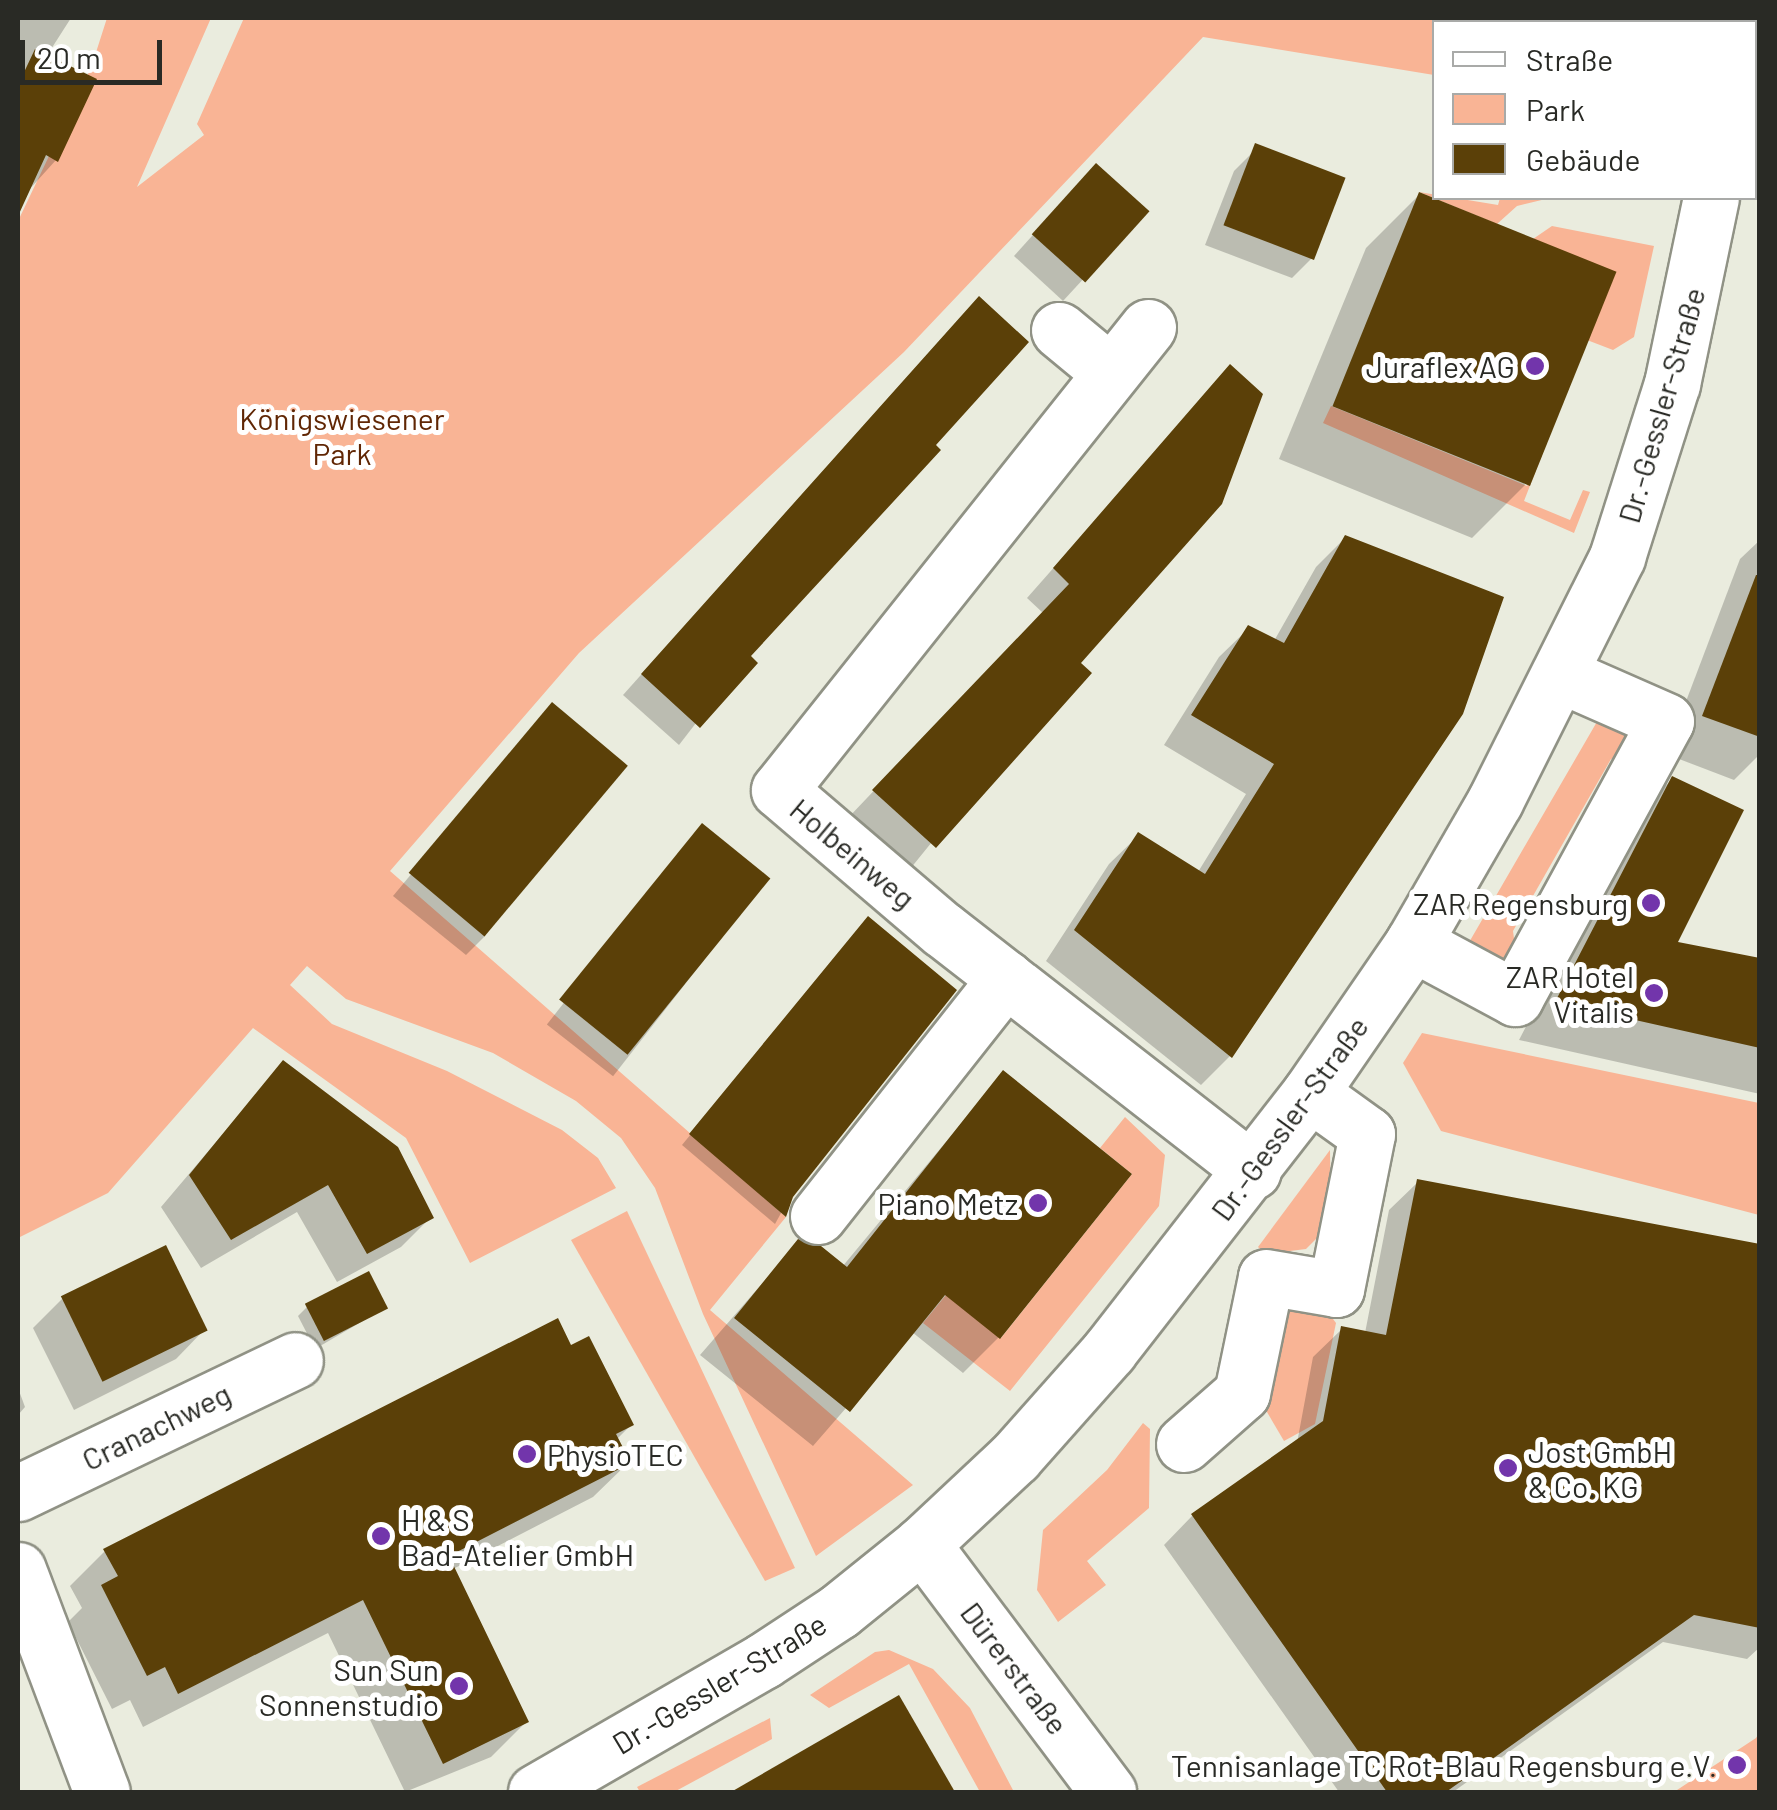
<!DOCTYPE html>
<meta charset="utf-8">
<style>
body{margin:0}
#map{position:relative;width:1777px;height:1810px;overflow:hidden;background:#eaecde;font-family:Barlow,sans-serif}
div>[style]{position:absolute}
.green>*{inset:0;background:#f9b495}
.shadow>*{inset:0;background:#0003;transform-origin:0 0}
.building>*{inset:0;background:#5b4008;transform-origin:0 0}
.roads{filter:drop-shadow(2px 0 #909285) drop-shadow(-2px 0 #909285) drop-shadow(0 2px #909285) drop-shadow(0 -2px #909285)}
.minor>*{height:55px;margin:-27.5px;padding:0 27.5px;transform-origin:27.5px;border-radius:27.5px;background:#fff}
.dots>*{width:28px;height:28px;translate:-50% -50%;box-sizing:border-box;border:5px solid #fff;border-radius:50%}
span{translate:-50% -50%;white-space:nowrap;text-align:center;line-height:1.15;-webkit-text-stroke:10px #fff;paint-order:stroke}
.poi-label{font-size:30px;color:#292a25}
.right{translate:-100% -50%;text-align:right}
.left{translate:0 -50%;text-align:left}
.street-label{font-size:30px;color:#292a25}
.park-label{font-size:30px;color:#602604}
.frame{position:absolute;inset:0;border:20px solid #292a25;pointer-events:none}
.legend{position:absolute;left:1432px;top:20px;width:325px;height:180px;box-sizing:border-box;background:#fff;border:2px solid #a9aaa8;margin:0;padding:12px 18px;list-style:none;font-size:30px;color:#292a25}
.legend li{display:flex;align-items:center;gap:20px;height:50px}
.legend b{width:50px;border:2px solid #a9aaa8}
.scale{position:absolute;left:20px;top:40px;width:142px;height:45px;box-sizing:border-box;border:5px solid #292a25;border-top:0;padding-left:12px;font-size:30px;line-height:35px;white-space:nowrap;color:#292a25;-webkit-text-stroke:8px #fff;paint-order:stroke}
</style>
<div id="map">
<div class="green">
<div style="clip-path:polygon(107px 18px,211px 18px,137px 187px,204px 135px,197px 124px,244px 18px,1672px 18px,1434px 22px,1434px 75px,1203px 37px,904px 352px,579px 653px,390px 871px,786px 1217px,710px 1310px,913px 1485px,816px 1556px,703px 1314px,655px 1188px,621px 1138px,576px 1101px,493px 1053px,346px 999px,307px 966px,290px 985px,332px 1024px,447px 1071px,562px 1130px,598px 1158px,616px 1188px,470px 1263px,406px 1138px,253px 1028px,108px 1193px,18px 1238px,18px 221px,91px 68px)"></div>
<div style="clip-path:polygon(1419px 192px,1498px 205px,1500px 198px,1550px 198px,1517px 206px,1497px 224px)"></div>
<div style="clip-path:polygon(1552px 226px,1654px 246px,1634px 337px,1613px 350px,1587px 340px,1533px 239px)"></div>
<div style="clip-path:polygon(1567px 391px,1524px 501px,1570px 520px,1583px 490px,1590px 492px,1574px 533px,1323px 423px,1331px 406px,1527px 486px)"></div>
<div style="clip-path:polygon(1598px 720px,1629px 729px,1632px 754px,1611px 759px,1513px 931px,1516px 954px,1500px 967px,1464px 951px)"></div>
<div style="clip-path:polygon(1422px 1033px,1759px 1103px,1759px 1215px,1441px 1131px,1403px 1063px)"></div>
<div style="clip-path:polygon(1125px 1117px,1165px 1155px,1159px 1206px,1010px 1391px,923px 1323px,946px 1295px,1001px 1338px,1132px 1174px,1100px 1148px)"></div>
<div style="clip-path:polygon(1330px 1150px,1331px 1215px,1319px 1236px,1306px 1249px,1265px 1254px,1258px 1247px)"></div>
<div style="clip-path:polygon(627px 1211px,795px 1568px,765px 1581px,571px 1240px)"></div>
<div style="clip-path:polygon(1294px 1306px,1330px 1315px,1336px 1323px,1315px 1424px,1284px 1441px,1264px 1407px,1285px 1312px)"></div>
<div style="clip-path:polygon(1143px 1423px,1150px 1429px,1149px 1508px,1087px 1561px,1106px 1585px,1058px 1622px,1037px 1590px,1043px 1530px,1107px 1470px)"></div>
<div style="clip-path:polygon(889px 1650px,933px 1669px,970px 1708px,1014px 1792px,980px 1792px,909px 1664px,829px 1708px,810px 1695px,875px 1652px)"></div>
<div style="clip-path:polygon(770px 1718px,772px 1739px,674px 1792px,640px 1792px,637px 1787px)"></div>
<div style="clip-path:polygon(1759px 1733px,1759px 1792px,1674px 1792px,1756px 1738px)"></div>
</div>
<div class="shadow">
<div style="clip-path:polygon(18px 18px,71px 18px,46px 57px,56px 160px,18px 202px)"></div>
<div style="clip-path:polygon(1254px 151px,1312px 258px,1292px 278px,1205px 245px,1234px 171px)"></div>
<div style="clip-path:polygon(1077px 186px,1146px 211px,1063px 301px,1014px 256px)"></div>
<div style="clip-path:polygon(1420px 194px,1525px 485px,1472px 538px,1279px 459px,1366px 248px)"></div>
<div style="clip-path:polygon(959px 319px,747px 657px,679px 745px,623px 695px)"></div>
<div style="clip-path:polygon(1230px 368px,1077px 663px,906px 874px,847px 819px,1043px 613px,1027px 598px)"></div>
<div style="clip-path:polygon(1346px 537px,1230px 1056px,1201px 1085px,1046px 961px,1109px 864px,1139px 835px,1198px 872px,1246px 794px,1164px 745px,1219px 657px,1249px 628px,1274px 641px,1316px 567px)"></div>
<div style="clip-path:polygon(1760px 540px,1760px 754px,1734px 780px,1666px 754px,1740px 559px)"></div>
<div style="clip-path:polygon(552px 705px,485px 936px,466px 955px,393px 896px)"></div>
<div style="clip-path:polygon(1672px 779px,1674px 944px,1760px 960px,1760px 1094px,1519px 1040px,1634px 818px)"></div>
<div style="left:702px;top:826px;width:84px;height:252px;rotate:38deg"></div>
<div style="clip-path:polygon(859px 929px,791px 1195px,775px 1224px,682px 1145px)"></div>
<div style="clip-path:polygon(283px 1063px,431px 1217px,401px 1247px,337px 1282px,297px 1212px,201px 1268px,161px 1207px)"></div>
<div style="clip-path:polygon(1003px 1073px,999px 1337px,963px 1373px,912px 1332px,813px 1446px,700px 1355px,798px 1242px,842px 1267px)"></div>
<div style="clip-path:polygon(1418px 1182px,1760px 1246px,1760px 1647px,1747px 1659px,1663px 1642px,1453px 1792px,1339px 1792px,1164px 1545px,1192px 1516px,1297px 1443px,1313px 1357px,1342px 1329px,1365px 1333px,1389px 1210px)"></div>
<div style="clip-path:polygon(62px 1299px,205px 1329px,176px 1359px,74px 1410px,33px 1328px)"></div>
<div style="clip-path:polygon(307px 1307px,385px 1308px,315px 1349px,298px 1316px)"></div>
<div style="clip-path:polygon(570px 1348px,631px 1425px,616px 1440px,628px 1463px,593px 1497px,453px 1569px,526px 1722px,491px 1757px,405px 1792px,328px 1633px,143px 1727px,130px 1700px,112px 1709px,68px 1622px,82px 1608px,70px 1586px,105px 1551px)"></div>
<div style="clip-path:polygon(18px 1388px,25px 1407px,18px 1415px)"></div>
<div style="clip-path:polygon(898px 1699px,952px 1792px,736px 1792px)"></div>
</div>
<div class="building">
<div style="clip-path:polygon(35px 49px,97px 79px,58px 162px,46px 155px,18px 216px,18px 85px)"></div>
<div style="left:1255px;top:143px;width:97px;height:88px;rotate:21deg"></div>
<div style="left:1096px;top:163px;width:72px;height:96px;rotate:42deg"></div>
<div style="left:1419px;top:192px;width:213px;height:231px;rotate:22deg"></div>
<div style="clip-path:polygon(979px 296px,1029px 342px,936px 445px,941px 450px,751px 656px,758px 663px,700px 728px,641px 674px)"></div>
<div style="clip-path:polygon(1230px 364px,1263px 394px,1222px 504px,1081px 663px,1092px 673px,936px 848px,872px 790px,1069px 584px,1053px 568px)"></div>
<div style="clip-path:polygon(1345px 535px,1504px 597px,1463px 714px,1232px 1058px,1074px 930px,1138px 832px,1205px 874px,1274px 764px,1191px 715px,1248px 625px,1284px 643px)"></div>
<div style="clip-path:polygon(1756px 575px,1760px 575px,1760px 737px,1702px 716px)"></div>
<div style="left:552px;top:702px;width:99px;height:223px;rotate:40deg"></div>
<div style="clip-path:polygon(1672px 776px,1744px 810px,1678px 942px,1760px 958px,1760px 1048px,1555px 1002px)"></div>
<div style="left:702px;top:823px;width:88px;height:227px;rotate:39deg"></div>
<div style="clip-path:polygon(868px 916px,957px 990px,793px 1197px,786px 1217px,689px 1134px)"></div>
<div style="clip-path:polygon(283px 1060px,398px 1147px,434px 1218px,367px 1254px,328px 1185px,231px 1240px,189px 1175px)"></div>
<div style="clip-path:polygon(1003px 1070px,1132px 1174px,1000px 1339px,945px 1295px,850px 1412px,734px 1318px,798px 1239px,821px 1246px,847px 1267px)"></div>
<div style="clip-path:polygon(1417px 1179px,1760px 1244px,1760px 1628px,1694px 1615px,1446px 1792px,1387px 1792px,1191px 1514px,1323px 1421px,1341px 1326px,1386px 1335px)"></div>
<div style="left:166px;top:1245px;width:95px;height:117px;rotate:64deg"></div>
<div style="left:369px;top:1271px;width:42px;height:72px;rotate:63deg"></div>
<div style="clip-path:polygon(558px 1318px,571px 1345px,589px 1336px,634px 1425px,616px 1434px,631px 1463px,449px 1556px,529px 1722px,443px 1764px,363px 1600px,178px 1694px,165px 1667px,147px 1676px,101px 1585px,118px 1576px,103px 1549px)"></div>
<div style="clip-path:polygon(899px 1695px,955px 1792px,731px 1792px)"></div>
</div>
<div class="roads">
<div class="minor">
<div style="left:1727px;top:22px;width:4px;rotate:-90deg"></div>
<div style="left:1148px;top:327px;width:592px;rotate:128.55deg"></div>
<div style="left:779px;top:790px;width:214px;rotate:40.5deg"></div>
<div style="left:942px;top:929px;width:394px;rotate:37.9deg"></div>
<div style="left:1059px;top:330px;width:67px;rotate:39.6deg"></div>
<div style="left:1413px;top:943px;width:116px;rotate:28.3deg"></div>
<div style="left:1515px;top:998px;width:315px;rotate:-61.4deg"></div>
<div style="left:1666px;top:721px;width:115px;rotate:-156.3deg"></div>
<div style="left:818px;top:1216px;width:303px;rotate:-51.7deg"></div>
<div style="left:1184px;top:1444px;width:77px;rotate:-41.3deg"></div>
<div style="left:1242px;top:1393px;width:118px;rotate:-78.3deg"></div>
<div style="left:1266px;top:1277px;width:71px;rotate:9.7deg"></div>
<div style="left:1336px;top:1289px;width:158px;rotate:-78.7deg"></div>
<div style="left:1367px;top:1134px;width:70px;rotate:-144.3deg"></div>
<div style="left:18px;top:1493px;width:307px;rotate:-25.6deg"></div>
<div style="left:922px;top:1544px;width:310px;rotate:53.1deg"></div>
<div style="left:18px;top:1570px;width:237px;rotate:69.3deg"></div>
<div style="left:536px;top:1792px;width:262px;rotate:-30deg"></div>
<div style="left:763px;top:1661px;width:91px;rotate:-33.3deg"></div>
<div style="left:839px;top:1611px;width:107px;rotate:-38.9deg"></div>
<div style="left:922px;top:1544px;width:127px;rotate:-43.1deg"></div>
<div style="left:1015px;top:1457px;width:142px;rotate:-48.4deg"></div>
<div style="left:1109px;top:1351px;width:327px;rotate:-52.1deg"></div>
<div style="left:1310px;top:1093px;width:182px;rotate:-55.5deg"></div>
<div style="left:1413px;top:943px;width:164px;rotate:-60deg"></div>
<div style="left:1495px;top:801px;width:273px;rotate:-63.4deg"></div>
<div style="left:1617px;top:557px;width:182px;rotate:-72.4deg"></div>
<div style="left:1672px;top:384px;width:190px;rotate:-78.2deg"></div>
</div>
</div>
<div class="dots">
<div style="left:1535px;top:366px;background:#7235ab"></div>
<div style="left:1651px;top:903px;background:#7235ab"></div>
<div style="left:1654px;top:993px;background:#7235ab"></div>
<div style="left:1038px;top:1203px;background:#7235ab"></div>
<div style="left:527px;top:1454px;background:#7235ab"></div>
<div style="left:1508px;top:1468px;background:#7235ab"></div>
<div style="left:381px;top:1536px;background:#7235ab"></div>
<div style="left:459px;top:1686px;background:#7235ab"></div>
<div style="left:1737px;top:1765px;background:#7235ab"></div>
</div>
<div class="poi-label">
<span class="right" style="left:1515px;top:366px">Juraflex AG</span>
<span class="right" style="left:1628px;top:903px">ZAR Regensburg</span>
<span class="right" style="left:1634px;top:993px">ZAR Hotel<br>Vitalis</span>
<span class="right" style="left:1018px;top:1203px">Piano Metz</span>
<span class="left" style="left:1528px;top:1468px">Jost GmbH<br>&amp; Co. KG</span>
<span class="left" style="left:547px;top:1454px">PhysioTEC</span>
<span class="left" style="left:401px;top:1536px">H &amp; S<br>Bad-Atelier GmbH</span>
<span class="right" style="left:439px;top:1686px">Sun Sun<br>Sonnenstudio</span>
<span class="right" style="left:1717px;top:1765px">Tennisanlage TC Rot-Blau Regensburg e.V.</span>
</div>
<div class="street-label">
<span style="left:1661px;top:405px;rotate:-74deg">Dr.-Gessler-Straße</span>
<span style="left:853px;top:853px;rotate:40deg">Holbeinweg</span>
<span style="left:1289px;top:1118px;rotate:-54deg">Dr.-Gessler-Straße</span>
<span style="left:156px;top:1426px;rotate:-26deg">Cranachweg</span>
<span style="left:1015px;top:1668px;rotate:53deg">Dürerstraße</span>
<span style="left:719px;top:1683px;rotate:-31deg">Dr.-Gessler-Straße</span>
</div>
<div class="park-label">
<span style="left:342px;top:435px">Königswiesener<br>Park</span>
</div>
<div class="frame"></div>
<ul class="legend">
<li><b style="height:12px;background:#fff"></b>Straße</li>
<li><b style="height:28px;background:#f9b495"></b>Park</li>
<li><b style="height:28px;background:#5b4008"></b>Gebäude</li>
</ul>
<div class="scale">20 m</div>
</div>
